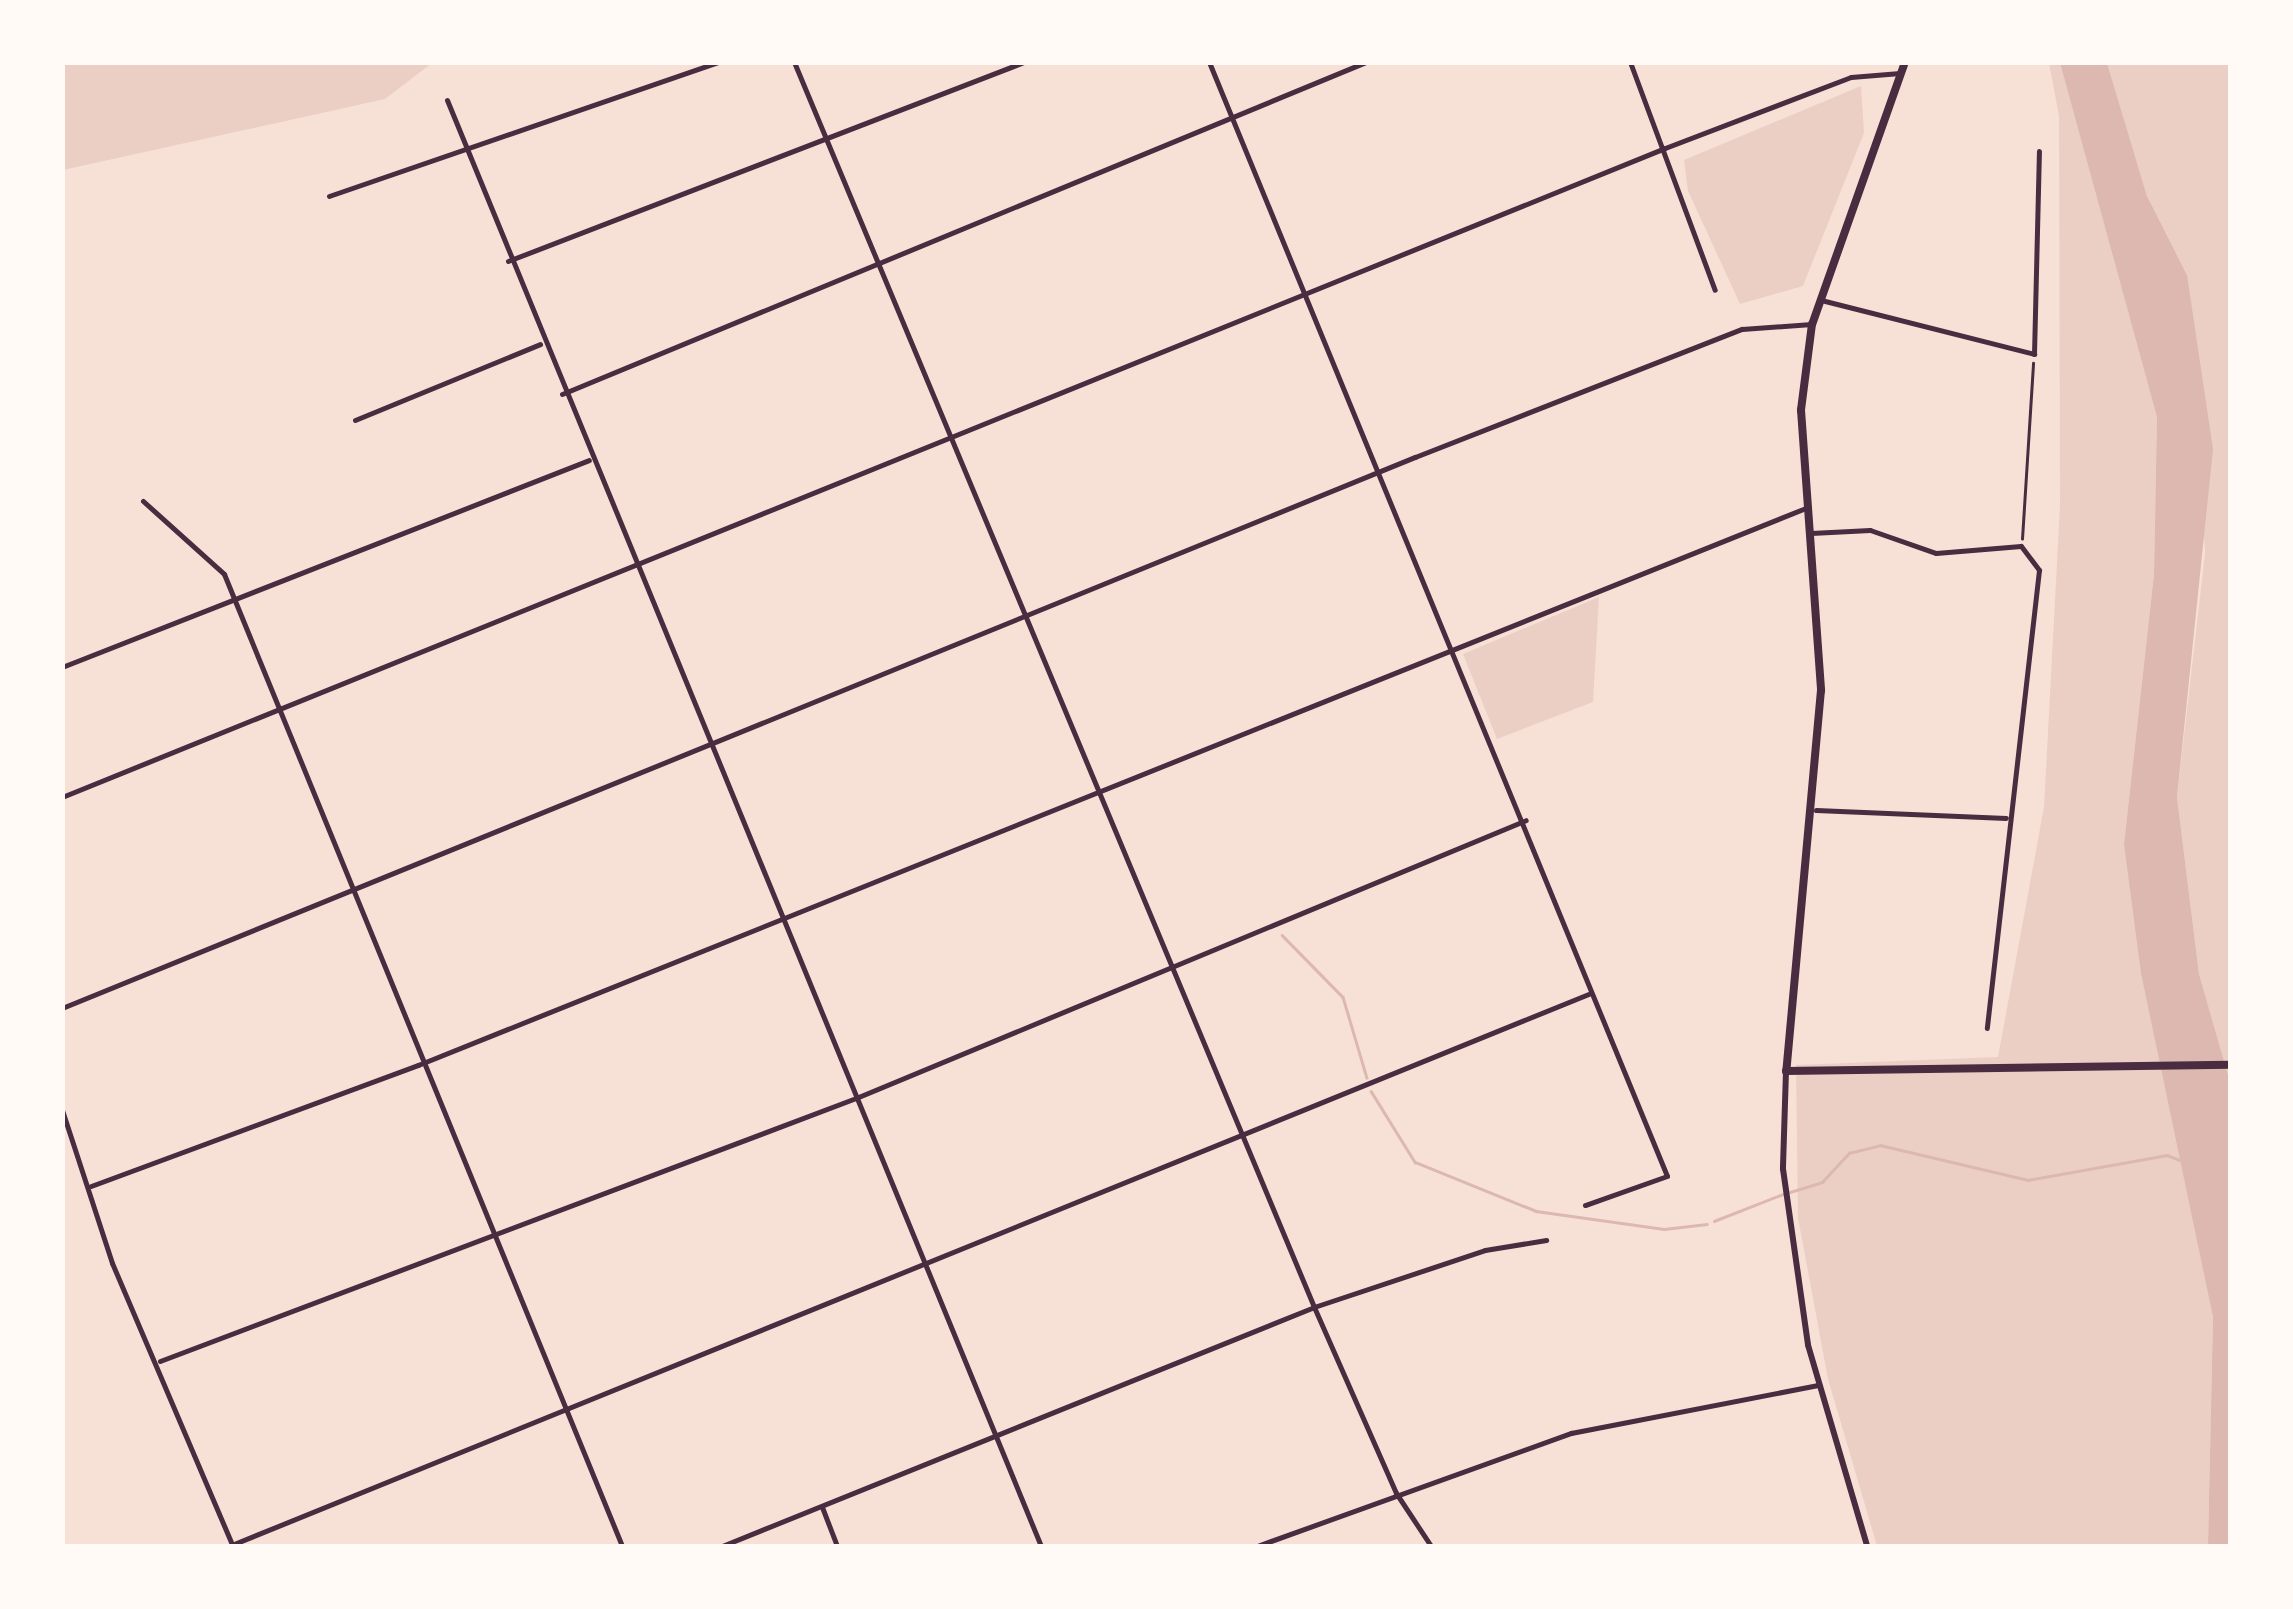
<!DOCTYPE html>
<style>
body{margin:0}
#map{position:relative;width:2293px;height:1609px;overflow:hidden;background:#f7e1d7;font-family:Arial,sans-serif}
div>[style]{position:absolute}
.green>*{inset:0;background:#ebcfc5}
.water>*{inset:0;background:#dcb8b0}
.stream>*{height:2.5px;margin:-1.25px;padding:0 1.25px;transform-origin:1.25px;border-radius:1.25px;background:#dcb8b0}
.path>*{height:2.5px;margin:-1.25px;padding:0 1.25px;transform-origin:1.25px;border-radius:1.25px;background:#4a2c40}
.minor>*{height:5px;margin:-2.5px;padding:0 2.5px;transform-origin:2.5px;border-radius:2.5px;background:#4a2c40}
.tertiary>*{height:6px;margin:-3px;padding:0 3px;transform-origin:3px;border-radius:3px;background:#4a2c40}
.secondary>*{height:8px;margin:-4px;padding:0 4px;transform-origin:4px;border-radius:4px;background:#4a2c40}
span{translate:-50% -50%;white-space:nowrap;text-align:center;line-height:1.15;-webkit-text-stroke:10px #fffaf5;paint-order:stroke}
.frame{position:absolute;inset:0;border:65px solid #fffaf5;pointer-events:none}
</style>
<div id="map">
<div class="green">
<div style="clip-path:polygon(62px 63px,63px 62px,432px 63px,385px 99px,63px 170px)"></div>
<div style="clip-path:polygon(2049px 63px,2060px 63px,2157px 416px,2154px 574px,2124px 844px,2213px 1317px,2208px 1546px,1877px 1546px,1828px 1379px,1798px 1218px,1796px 1065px,1998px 1057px,2044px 807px,2060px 506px,2059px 116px)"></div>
<div style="clip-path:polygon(2107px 63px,2230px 63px,2230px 1082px,2199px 974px,2177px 797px,2205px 553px,2187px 275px,2147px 196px)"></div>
<div style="clip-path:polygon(1861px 86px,1864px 133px,1803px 286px,1740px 304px,1688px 191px,1684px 160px)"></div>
<div style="clip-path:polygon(1599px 597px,1593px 702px,1497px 739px,1463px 654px)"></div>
</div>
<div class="water">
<div style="clip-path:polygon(2060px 63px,2107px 63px,2147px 196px,2187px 275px,2213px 449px,2177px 797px,2199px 974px,2230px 1082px,2230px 1546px,2208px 1546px,2213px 1317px,2141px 973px,2124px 844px,2154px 574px,2157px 417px)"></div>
</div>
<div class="stream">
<div style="left:1282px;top:935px;width:87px;rotate:45.5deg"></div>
<div style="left:1343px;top:997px;width:84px;rotate:73.5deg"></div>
<div style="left:1371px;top:1091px;width:84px;rotate:58.2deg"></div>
<div style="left:1415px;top:1162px;width:131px;rotate:22deg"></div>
<div style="left:1536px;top:1211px;width:129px;rotate:8deg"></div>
<div style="left:1664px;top:1229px;width:43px;rotate:-6.6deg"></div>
<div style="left:1790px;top:1192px;width:34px;rotate:-17deg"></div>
<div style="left:1822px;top:1182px;width:40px;rotate:-47deg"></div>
<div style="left:1849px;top:1153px;width:32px;rotate:-14deg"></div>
<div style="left:1880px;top:1145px;width:152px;rotate:13.3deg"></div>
<div style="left:2028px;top:1180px;width:141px;rotate:-10.2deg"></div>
<div style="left:2167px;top:1155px;width:22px;rotate:21deg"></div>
<div style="left:1714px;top:1221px;width:74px;rotate:-21.4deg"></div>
</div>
<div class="path">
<div style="left:2022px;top:539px;width:176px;rotate:-86.4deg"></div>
</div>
<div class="minor">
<div style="left:794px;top:62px;width:1349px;rotate:67.33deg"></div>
<div style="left:1314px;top:1307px;width:203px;rotate:66.2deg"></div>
<div style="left:1396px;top:1493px;width:64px;rotate:56.6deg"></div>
<div style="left:1209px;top:62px;width:1204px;rotate:67.65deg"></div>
<div style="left:1667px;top:1176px;width:87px;rotate:160.5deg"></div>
<div style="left:1630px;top:62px;width:243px;rotate:69.6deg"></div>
<div style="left:447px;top:100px;width:1563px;rotate:67.67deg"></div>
<div style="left:329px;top:196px;width:412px;rotate:-19deg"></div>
<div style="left:508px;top:261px;width:553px;rotate:-21.09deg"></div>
<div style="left:1821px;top:300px;width:220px;rotate:14.2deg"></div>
<div style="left:2034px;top:354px;width:203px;rotate:-88.6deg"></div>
<div style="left:562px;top:394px;width:870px;rotate:-22.44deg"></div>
<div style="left:355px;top:420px;width:200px;rotate:-22.3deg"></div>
<div style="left:143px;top:501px;width:109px;rotate:42deg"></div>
<div style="left:224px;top:574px;width:1050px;rotate:67.73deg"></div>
<div style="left:1811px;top:533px;width:59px;rotate:-2.9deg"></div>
<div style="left:1870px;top:530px;width:70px;rotate:19.2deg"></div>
<div style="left:1936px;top:553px;width:85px;rotate:-4.7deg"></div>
<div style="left:2021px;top:546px;width:30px;rotate:53deg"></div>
<div style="left:2039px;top:570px;width:461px;rotate:96.5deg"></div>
<div style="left:62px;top:667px;width:566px;rotate:-21.44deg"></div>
<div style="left:62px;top:797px;width:1729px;rotate:-22.04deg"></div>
<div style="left:1665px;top:148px;width:199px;rotate:-20.9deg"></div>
<div style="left:1851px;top:77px;width:49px;rotate:-4.7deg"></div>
<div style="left:1816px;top:810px;width:190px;rotate:2.4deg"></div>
<div style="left:62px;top:1008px;width:1461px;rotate:-22.16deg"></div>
<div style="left:1415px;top:457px;width:351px;rotate:-21.4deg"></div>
<div style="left:1742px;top:329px;width:70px;rotate:-4.1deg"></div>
<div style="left:62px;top:1110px;width:161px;rotate:71.9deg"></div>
<div style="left:112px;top:1263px;width:306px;rotate:66.9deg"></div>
<div style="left:91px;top:1186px;width:349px;rotate:-20.3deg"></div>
<div style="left:418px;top:1065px;width:1496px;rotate:-21.87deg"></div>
<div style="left:160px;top:1361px;width:744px;rotate:-20.7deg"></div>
<div style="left:856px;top:1098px;width:725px;rotate:-22.53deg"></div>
<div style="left:822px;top:1507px;width:42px;rotate:69deg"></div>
<div style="left:229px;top:1546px;width:1470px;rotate:-22.1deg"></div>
<div style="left:722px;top:1546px;width:638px;rotate:-21.98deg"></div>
<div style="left:1314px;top:1307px;width:180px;rotate:-18.4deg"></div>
<div style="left:1485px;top:1250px;width:62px;rotate:-9.3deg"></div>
<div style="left:1257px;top:1546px;width:334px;rotate:-19.8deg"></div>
<div style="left:1571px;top:1433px;width:253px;rotate:-11deg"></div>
</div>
<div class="tertiary">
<div style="left:1786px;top:1071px;width:98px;rotate:91.8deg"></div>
<div style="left:1783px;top:1169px;width:178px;rotate:81.9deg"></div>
<div style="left:1808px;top:1345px;width:209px;rotate:73.6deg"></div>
</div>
<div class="secondary">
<div style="left:1905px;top:62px;width:278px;rotate:109.5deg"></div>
<div style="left:1812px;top:324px;width:87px;rotate:97.3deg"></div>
<div style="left:1801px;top:410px;width:281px;rotate:85.9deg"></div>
<div style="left:1821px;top:690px;width:383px;rotate:95.2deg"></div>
<div style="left:1786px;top:1071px;width:444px;rotate:-0.8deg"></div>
</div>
<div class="frame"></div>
</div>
